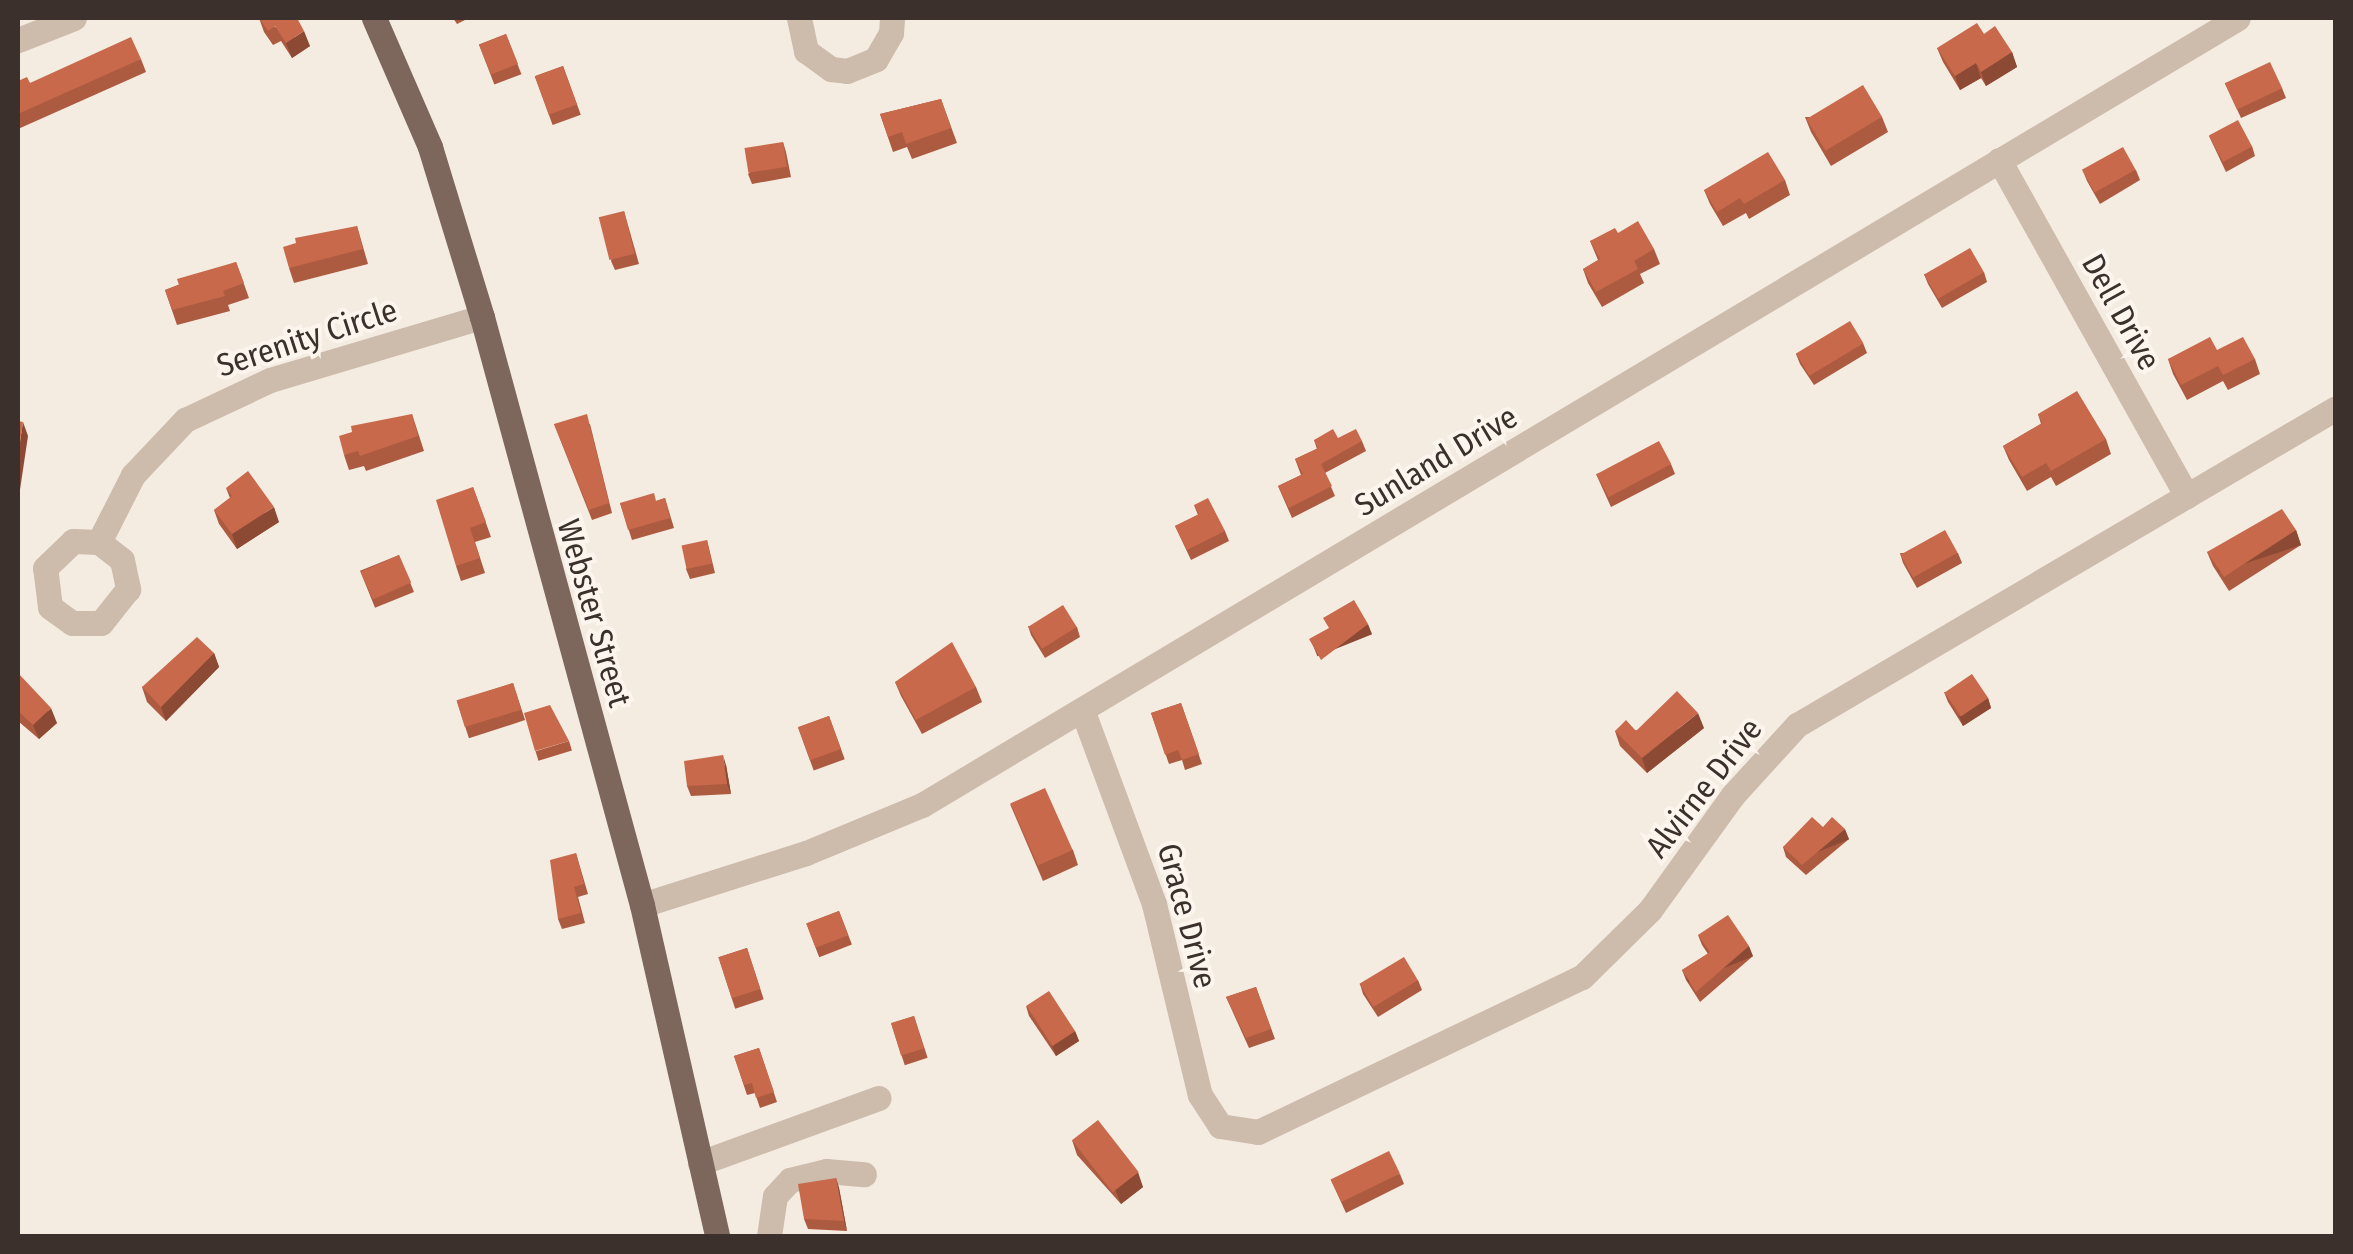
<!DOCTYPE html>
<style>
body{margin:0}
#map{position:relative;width:2353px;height:1254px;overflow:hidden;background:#f4ebe1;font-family:"Fira Sans Condensed",sans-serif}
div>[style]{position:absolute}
.minor>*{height:25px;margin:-12.5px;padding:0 12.5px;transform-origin:12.5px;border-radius:12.5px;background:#cdbbac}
.major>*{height:25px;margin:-12.5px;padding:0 12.5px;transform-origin:12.5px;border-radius:12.5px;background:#7d675c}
.wall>*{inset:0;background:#ac5a40;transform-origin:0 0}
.shaded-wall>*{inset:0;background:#8c4a34;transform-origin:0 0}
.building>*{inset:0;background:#c8694b;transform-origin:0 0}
span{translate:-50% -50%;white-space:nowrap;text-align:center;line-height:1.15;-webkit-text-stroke:8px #fbf5ee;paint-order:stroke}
.street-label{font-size:32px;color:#3b302b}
.frame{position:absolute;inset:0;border:20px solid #3b302b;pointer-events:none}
</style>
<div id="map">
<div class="minor">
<div style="left:799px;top:18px;width:34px;rotate:78deg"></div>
<div style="left:806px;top:51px;width:31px;rotate:36deg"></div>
<div style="left:831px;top:69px;width:16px;rotate:7deg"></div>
<div style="left:847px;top:71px;width:31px;rotate:-22deg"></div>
<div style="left:876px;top:59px;width:30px;rotate:-60deg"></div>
<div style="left:891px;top:33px;width:15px;rotate:-86deg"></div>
<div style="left:18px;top:40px;width:60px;rotate:-21.4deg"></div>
<div style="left:1999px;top:160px;width:385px;rotate:60.8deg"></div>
<div style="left:99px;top:542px;width:29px;rotate:38deg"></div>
<div style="left:122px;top:560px;width:30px;rotate:78deg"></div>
<div style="left:128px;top:589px;width:43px;rotate:128.5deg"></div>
<div style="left:101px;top:623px;width:29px;rotate:180deg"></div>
<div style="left:72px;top:623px;width:27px;rotate:-144deg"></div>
<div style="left:50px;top:607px;width:39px;rotate:-97deg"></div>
<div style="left:45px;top:568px;width:39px;rotate:-44deg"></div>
<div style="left:73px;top:541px;width:26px;rotate:2deg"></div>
<div style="left:99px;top:542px;width:75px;rotate:-63.1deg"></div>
<div style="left:133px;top:475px;width:76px;rotate:-46.6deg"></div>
<div style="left:185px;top:420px;width:94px;rotate:-25.2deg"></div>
<div style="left:270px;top:380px;width:221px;rotate:-16.6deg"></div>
<div style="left:1083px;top:712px;width:205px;rotate:69.7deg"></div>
<div style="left:1154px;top:904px;width:196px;rotate:76.5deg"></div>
<div style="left:1200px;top:1095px;width:37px;rotate:57deg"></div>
<div style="left:1220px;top:1126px;width:38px;rotate:9deg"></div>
<div style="left:1258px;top:1132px;width:359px;rotate:-25.6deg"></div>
<div style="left:1582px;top:977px;width:95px;rotate:-44.6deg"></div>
<div style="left:1650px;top:910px;width:142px;rotate:-54.2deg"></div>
<div style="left:1733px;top:795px;width:95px;rotate:-47.6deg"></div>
<div style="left:1797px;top:725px;width:625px;rotate:-30.46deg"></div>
<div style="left:642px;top:905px;width:172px;rotate:-17.6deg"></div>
<div style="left:806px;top:853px;width:126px;rotate:-22.5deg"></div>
<div style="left:922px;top:805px;width:1533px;rotate:-30.88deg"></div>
<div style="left:700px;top:1163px;width:190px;rotate:-20deg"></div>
<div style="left:769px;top:1236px;width:40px;rotate:-81.5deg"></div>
<div style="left:775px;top:1196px;width:22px;rotate:-47deg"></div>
<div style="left:790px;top:1180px;width:37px;rotate:-14deg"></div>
<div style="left:826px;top:1171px;width:38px;rotate:5deg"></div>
</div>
<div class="major">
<div style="left:374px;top:18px;width:141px;rotate:66.5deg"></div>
<div style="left:430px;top:147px;width:178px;rotate:73deg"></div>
<div style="left:482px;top:317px;width:609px;rotate:74.78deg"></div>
<div style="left:642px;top:905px;width:339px;rotate:77.2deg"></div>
</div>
<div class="wall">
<div style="clip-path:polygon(259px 18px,310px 46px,292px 58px,281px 41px,273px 45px,264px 32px)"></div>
<div style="clip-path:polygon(453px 18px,469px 18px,457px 24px)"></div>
<div style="left:506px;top:34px;width:43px;height:29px;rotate:69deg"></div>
<div style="clip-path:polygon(1937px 48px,2012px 52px,2017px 67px,1986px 86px,1981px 78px,1960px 90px,1943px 62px)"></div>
<div style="clip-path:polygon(141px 59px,146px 72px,18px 129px,18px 81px,30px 83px)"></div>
<div style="left:563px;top:66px;width:52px;height:30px;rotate:70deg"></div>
<div style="clip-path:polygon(2225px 83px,2282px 88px,2286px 98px,2241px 118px)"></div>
<div style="clip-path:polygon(941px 99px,957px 143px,912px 159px,907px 147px,893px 152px,880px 114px)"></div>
<div style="clip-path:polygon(1805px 117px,1882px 117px,1888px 132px,1831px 166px,1811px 132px)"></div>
<div style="clip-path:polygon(2209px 136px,2252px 146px,2255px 156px,2226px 172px)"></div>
<div style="clip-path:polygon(783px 142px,786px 152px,791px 177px,752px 184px,748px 174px)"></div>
<div style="clip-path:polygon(2136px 170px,2140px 180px,2100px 204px,2087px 181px,2083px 171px)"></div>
<div style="clip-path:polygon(1785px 180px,1790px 195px,1749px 219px,1746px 213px,1723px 226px,1710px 204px,1704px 190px)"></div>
<div style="clip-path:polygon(624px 211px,639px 264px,615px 270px,611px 261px)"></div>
<div style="clip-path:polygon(357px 226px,368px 264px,294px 283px,289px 268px)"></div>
<div style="clip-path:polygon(1618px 233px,1654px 249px,1660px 264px,1640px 274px,1644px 283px,1602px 307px,1588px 283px,1583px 269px,1598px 260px,1590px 241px)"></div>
<div style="clip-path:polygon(236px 262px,249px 298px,228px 305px,230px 311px,177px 325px,165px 290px)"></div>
<div style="clip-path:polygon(1984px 272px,1987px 282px,1942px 308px,1928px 284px,1924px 274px)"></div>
<div style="clip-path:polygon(1863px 343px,1867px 353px,1814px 385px,1800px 364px,1796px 354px)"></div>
<div style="clip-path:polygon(2217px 350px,2255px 359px,2260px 374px,2228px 390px,2223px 381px,2187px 400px,2173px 374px,2168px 359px)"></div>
<div style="clip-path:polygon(412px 414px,424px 451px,366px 471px,364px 466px,349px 470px,344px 455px)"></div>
<div style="clip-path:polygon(2038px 414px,2106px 439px,2111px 454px,2056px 486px,2051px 477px,2027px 491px,2009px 460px,2003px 446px,2041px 424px)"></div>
<div style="clip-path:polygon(554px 424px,590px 424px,612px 513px,592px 520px)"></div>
<div style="clip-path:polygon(1338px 438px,1362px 441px,1366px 451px,1325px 473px,1335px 496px,1292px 518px,1278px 486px,1301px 475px,1295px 459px,1317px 449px,1314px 440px)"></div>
<div style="clip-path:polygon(1671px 464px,1675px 474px,1611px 507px,1596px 474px)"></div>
<div style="clip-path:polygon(473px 487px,491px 537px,475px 542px,485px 573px,461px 581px,456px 566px)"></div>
<div style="clip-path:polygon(226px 488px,279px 522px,237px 549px,219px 524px,214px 510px,230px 498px)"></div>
<div style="clip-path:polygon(665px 498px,674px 528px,632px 540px,620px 503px,656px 501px)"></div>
<div style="clip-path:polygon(1194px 505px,1225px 531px,1229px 541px,1191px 560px,1175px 526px,1198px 515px)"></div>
<div style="clip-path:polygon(2296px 530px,2301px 545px,2229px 591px,2213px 566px,2207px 552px)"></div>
<div style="clip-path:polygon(707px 540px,715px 573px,690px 579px,686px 569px)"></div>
<div style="clip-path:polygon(1900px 553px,1958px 553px,1962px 563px,1917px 588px,1903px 563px)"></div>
<div style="left:399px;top:555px;width:40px;height:42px;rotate:68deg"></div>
<div style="clip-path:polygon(1028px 626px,1077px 627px,1080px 637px,1045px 658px,1031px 635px)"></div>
<div style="clip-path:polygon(214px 653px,219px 667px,166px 721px,147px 702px,142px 687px)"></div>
<div style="clip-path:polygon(18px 673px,57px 723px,39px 739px,18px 721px)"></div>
<div style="clip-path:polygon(895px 682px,976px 687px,982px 702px,922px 734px,901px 696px)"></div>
<div style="left:513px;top:683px;width:39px;height:59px;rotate:72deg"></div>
<div style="clip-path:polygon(1944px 692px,1988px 698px,1991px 708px,1963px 726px,1948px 702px)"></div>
<div style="clip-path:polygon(1181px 703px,1202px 764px,1185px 770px,1182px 760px,1169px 764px,1151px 713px)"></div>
<div style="left:829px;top:716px;width:46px;height:33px;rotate:70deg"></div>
<div style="clip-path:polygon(1704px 728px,1647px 773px,1620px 746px,1615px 731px)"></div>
<div style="left:569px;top:741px;width:10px;height:35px;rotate:73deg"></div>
<div style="clip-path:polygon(726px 765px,731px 794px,691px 796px,687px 786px)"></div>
<div style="clip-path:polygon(1010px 804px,1073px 850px,1078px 865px,1043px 881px)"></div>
<div style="clip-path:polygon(1823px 827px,1849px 839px,1806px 875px,1786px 857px,1783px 847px)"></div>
<div style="clip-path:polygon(576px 853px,588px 894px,578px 897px,585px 923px,562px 929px,558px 919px)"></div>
<div style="left:839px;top:911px;width:36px;height:35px;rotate:69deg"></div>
<div style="clip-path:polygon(1698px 935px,1753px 956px,1700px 1002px,1686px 980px,1682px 970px,1708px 954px,1702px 945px)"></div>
<div style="left:747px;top:948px;width:54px;height:30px;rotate:72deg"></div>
<div style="clip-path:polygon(1418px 980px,1422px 990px,1378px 1017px,1363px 994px,1360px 984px)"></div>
<div style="clip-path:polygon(1256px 987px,1275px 1039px,1249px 1048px,1226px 997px)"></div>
<div style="clip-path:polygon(1026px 1006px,1075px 1031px,1079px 1041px,1056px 1056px,1029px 1016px)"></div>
<div style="left:914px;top:1016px;width:44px;height:24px;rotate:72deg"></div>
<div style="clip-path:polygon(759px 1048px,777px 1102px,760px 1108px,755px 1093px,747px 1095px,734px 1056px)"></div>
<div style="clip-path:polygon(1072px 1140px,1143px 1187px,1121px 1204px,1077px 1155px)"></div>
<div style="clip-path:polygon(1400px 1174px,1404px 1184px,1346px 1213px,1331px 1180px)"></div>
<div style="clip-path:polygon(836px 1178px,839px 1188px,847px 1231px,808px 1229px,804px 1219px)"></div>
</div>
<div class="shaded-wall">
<div style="clip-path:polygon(304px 31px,310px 46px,292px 58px,286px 43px)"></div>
<div style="clip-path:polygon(2012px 52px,2017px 67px,1986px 86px,1981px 72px)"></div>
<div style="clip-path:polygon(1976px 63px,1981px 78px,1960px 90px,1955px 76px)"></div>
<div style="clip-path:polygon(23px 422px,28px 436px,18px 503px,18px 455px)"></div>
<div style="clip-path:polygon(274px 507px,279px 522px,237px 549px,232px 534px)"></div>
<div style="left:2296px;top:530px;width:16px;height:86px;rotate:72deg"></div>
<div style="left:1368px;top:624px;width:11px;height:59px;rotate:68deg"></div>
<div style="clip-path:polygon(214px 653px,219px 667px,166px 721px,161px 707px)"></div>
<div style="clip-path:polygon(1988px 698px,1991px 708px,1963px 726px,1959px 716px)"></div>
<div style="clip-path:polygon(51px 708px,57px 723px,39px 739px,33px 725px)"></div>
<div style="clip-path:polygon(1698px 713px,1704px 728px,1647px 773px,1642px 758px)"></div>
<div style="clip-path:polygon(723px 755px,726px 765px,731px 794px,727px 784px)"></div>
<div style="left:1845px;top:829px;width:11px;height:56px;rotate:68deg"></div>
<div style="left:1749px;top:946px;width:11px;height:70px;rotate:68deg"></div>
<div style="clip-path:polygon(1075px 1031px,1079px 1041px,1056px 1056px,1052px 1046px)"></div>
<div style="clip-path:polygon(1138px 1172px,1143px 1187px,1121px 1204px,1115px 1189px)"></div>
<div style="clip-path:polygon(836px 1178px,839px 1188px,847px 1231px,844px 1221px)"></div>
</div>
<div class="building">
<div style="clip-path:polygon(259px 18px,297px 18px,304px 31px,286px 43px,275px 26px,268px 31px)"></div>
<div style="clip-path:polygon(1977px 23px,1984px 34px,1995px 26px,2012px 52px,1981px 72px,1976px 63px,1955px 76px,1937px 48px)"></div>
<div style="left:506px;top:34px;width:32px;height:29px;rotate:68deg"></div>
<div style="clip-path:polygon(131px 37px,141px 59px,18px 114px,18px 81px,27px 77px,30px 83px)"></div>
<div style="left:2270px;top:62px;width:29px;height:50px;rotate:65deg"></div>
<div style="left:563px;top:66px;width:41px;height:30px;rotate:70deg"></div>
<div style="left:1863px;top:85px;width:37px;height:66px;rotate:59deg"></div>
<div style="clip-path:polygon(941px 99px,951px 128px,906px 144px,902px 132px,888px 137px,880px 114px)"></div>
<div style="left:2238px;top:120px;width:30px;height:33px;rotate:62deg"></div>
<div style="left:783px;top:142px;width:25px;height:39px;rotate:81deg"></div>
<div style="left:2123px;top:147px;width:26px;height:47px;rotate:61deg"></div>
<div style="clip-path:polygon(1768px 152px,1785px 180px,1744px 204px,1740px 198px,1717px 212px,1704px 190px)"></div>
<div style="left:624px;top:211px;width:44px;height:26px;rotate:76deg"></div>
<div style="clip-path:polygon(1638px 221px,1654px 249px,1634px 261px,1638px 269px,1596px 292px,1583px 269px,1600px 259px,1590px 241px,1615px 228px,1618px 233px)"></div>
<div style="clip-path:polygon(357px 226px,363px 249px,289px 268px,283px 247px,296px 243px,295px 238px)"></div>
<div style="left:1970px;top:248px;width:28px;height:53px;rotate:60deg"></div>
<div style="clip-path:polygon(236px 262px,244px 283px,223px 291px,225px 296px,172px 310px,165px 290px,179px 285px,177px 279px)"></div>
<div style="left:1850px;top:321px;width:26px;height:63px;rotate:59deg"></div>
<div style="clip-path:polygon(2210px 337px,2217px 350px,2243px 337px,2255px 359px,2223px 375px,2218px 366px,2181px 385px,2168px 359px)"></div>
<div style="clip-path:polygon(2077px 391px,2106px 439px,2051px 471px,2046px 463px,2022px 477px,2003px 446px,2042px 423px,2038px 414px)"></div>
<div style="clip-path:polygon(412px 414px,418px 436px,360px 456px,358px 451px,344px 455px,339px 436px,352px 432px,351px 426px)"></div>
<div style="clip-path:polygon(587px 414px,609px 503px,589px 510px,554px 424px)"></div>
<div style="clip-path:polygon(18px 421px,23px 422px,18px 455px)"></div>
<div style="clip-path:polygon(1333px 429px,1338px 438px,1356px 429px,1362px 441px,1321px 464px,1332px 486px,1289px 508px,1278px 486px,1303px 474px,1295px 459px,1318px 448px,1314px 440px)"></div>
<div style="left:1659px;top:441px;width:26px;height:71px;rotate:62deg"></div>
<div style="clip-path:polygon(248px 471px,274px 507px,232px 534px,214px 510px,232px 496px,226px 488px)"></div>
<div style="clip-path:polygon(473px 487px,486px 522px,470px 528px,480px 558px,456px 566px,436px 500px)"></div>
<div style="clip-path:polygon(654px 493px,656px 501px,665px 498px,670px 518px,628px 530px,620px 503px)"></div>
<div style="clip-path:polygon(1208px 498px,1225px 531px,1187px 550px,1175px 526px,1199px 514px,1194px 505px)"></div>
<div style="clip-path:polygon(2282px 509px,2296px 530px,2224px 577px,2207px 552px)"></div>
<div style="left:1945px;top:530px;width:26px;height:51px;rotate:61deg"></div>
<div style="left:707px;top:540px;width:24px;height:26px;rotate:78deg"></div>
<div style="left:399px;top:555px;width:30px;height:42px;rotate:66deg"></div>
<div style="clip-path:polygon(1354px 600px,1368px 624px,1321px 660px,1309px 639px,1329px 628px,1323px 618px)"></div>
<div style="left:1063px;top:605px;width:26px;height:41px;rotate:58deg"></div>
<div style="clip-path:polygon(197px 637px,214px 653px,161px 707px,142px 687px)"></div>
<div style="clip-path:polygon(952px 642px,976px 687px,916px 720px,895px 682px)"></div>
<div style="clip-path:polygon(18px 673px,51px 708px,33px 725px,18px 711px)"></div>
<div style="left:1972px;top:674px;width:29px;height:33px;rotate:56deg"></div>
<div style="left:513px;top:683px;width:28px;height:59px;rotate:73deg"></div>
<div style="clip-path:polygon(1677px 691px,1698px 713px,1642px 758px,1615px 731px,1626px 720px,1636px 731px)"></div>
<div style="clip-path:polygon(1181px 703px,1199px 754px,1182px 760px,1178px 750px,1165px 755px,1151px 713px)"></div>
<div style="clip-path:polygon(550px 705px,569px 741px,535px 751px,524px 713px)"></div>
<div style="left:829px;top:716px;width:35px;height:33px;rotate:70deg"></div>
<div style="clip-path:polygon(723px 755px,727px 784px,687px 786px,684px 761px)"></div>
<div style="left:1045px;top:788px;width:68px;height:38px;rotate:66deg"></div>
<div style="clip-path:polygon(1812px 817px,1823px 827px,1832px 817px,1845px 829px,1802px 865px,1783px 847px)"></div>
<div style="clip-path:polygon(576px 853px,584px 884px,574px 887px,581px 913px,558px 919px,550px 860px)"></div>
<div style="left:839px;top:911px;width:26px;height:35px;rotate:69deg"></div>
<div style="clip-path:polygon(1728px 915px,1749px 946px,1696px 992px,1682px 970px,1710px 952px,1698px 935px)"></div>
<div style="left:747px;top:948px;width:43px;height:30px;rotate:72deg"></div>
<div style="left:1404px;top:957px;width:27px;height:52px;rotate:59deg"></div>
<div style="clip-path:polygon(1256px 987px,1271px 1029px,1246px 1038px,1226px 997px)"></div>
<div style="left:1049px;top:991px;width:48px;height:27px;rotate:57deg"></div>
<div style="left:914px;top:1016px;width:34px;height:24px;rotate:73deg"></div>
<div style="clip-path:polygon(759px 1048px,774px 1092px,756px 1098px,752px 1083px,744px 1085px,734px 1056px)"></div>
<div style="left:1098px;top:1120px;width:66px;height:33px;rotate:52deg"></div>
<div style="left:1389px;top:1151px;width:25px;height:65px;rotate:64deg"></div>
<div style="clip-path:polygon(836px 1178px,844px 1221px,804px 1219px,798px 1184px)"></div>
</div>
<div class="street-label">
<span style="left:2121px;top:312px;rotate:61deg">Dell Drive</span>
<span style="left:307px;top:338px;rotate:-18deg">Serenity Circle</span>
<span style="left:1436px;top:461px;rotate:-31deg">Sunland Drive</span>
<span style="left:594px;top:613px;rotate:74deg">Webster Street</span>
<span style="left:1704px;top:788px;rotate:-52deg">Alvirne Drive</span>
<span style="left:1187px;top:916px;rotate:75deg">Grace Drive</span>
</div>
<div class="frame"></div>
</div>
